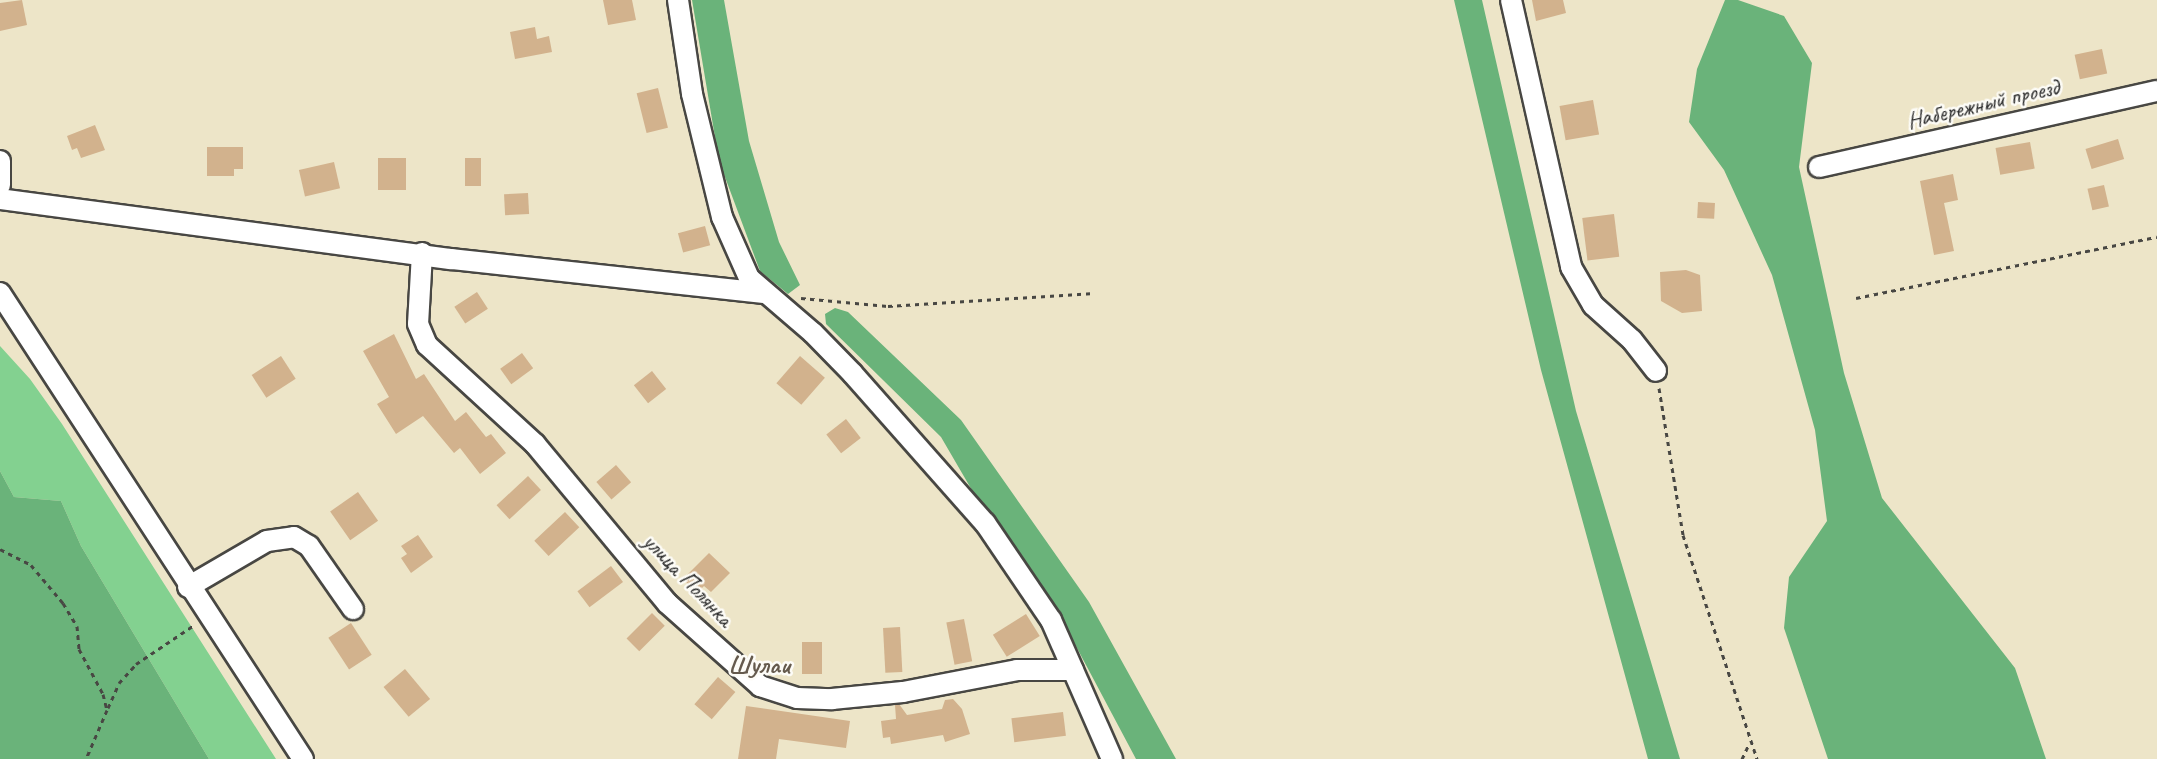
<!DOCTYPE html>
<meta charset="utf-8">
<style>
body{margin:0}
#map{position:relative;width:2157px;height:759px;overflow:hidden;background:#ede5c8;font-family:Caveat,sans-serif}
div>[style]{position:absolute}
.green>*{inset:0;background:#83d190}
.forest>*{inset:0;background:#6ab37a}
.building>*{inset:0;background:#d2b28d;transform-origin:0 0}
.path>*{height:3px;margin-top:-1.5px;transform-origin:0;background:repeating-linear-gradient(90deg,#484743 0 4.5px,transparent 0 9px)}
.roads{filter:drop-shadow(2px 0 #484743) drop-shadow(-2px 0 #484743) drop-shadow(0 2px #484743) drop-shadow(0 -2px #484743)}
.minor>*{height:20px;margin:-10px;padding:0 10px;transform-origin:10px;border-radius:10px;background:#fff}
span{translate:-50% -50%;white-space:nowrap;text-align:center;line-height:1.15;-webkit-text-stroke:5px #fdfcf7;paint-order:stroke}
.street-label{font-size:24px;color:#2b2b2b}
.neighbourhood-label{font-size:26px;color:#655a4d;font-weight:700}
</style>
<div id="map">
<div class="green">
<div style="clip-path:polygon(0 346px,30px 379px,62px 424px,276px 759px,209px 759px,81px 546px,61px 501px,14px 497px,0 471px)"></div>
</div>
<div class="forest">
<div style="clip-path:polygon(692px 0,724px 0,749px 141px,779px 242px,800px 285px,788px 294px,760px 271px,719px 161px)"></div>
<div style="clip-path:polygon(1454px 0,1482px 0,1576px 411px,1680px 759px,1648px 759px,1541px 370px)"></div>
<div style="clip-path:polygon(1725px 0,1738px 0,1784px 16px,1812px 63px,1799px 167px,1844px 373px,1882px 498px,2015px 668px,2046px 759px,1828px 759px,1784px 628px,1789px 577px,1827px 521px,1815px 430px,1772px 275px,1724px 170px,1689px 122px,1697px 69px)"></div>
<div style="clip-path:polygon(835px 308px,848px 312px,961px 420px,1089px 602px,1176px 759px,1136px 759px,1061px 618px,980px 504px,941px 437px,826px 324px,825px 314px)"></div>
<div style="clip-path:polygon(0 471px,14px 497px,61px 501px,81px 546px,209px 759px,0 759px)"></div>
</div>
<div class="building">
<div style="clip-path:polygon(22px 0,27px 25px,0 31px,0 3px)"></div>
<div style="clip-path:polygon(603px 0,632px 0,636px 20px,608px 25px)"></div>
<div style="clip-path:polygon(1532px 0,1563px 0,1566px 13px,1536px 21px)"></div>
<div style="clip-path:polygon(535px 27px,537px 39px,549px 36px,552px 52px,515px 59px,510px 32px)"></div>
<div style="left:2102px;top:49px;width:25px;height:28px;rotate:78deg"></div>
<div style="left:658px;top:88px;width:41px;height:22px;rotate:76deg"></div>
<div style="left:1593px;top:100px;width:35px;height:34px;rotate:80deg"></div>
<div style="clip-path:polygon(95px 125px,105px 150px,81px 158px,77px 148px,72px 150px,67px 136px)"></div>
<div style="left:2118px;top:139px;width:21px;height:34px;rotate:73deg"></div>
<div style="left:2030px;top:142px;width:27px;height:35px;rotate:80deg"></div>
<div style="clip-path:polygon(207px 147px,243px 147px,243px 169px,234px 169px,234px 176px,207px 176px)"></div>
<div style="left:378px;top:158px;width:28px;height:32px"></div>
<div style="left:465px;top:158px;width:16px;height:28px"></div>
<div style="left:334px;top:162px;width:27px;height:36px;rotate:77deg"></div>
<div style="clip-path:polygon(1953px 174px,1958px 200px,1944px 203px,1954px 251px,1934px 255px,1920px 181px)"></div>
<div style="left:2104px;top:185px;width:22px;height:17px;rotate:77deg"></div>
<div style="left:528px;top:193px;width:21px;height:24px;rotate:87deg"></div>
<div style="left:1698px;top:202px;width:17px;height:16px;rotate:3deg"></div>
<div style="left:1614px;top:214px;width:43px;height:32px;rotate:83deg"></div>
<div style="left:705px;top:226px;width:20px;height:28px;rotate:75deg"></div>
<div style="clip-path:polygon(1686px 270px,1700px 275px,1702px 311px,1682px 313px,1661px 301px,1660px 272px)"></div>
<div style="left:477px;top:292px;width:20px;height:27px;rotate:57deg"></div>
<div style="clip-path:polygon(394px 334px,416px 379px,424px 374px,455px 421px,466px 412px,486px 437px,491px 434px,506px 453px,480px 474px,460px 448px,454px 453px,423px 416px,396px 434px,377px 404px,389px 397px,363px 351px)"></div>
<div style="left:522px;top:353px;width:19px;height:27px;rotate:54deg"></div>
<div style="left:281px;top:356px;width:27px;height:35px;rotate:57deg"></div>
<div style="left:800px;top:356px;width:33px;height:36px;rotate:41deg"></div>
<div style="left:652px;top:371px;width:23px;height:23px;rotate:52deg"></div>
<div style="left:846px;top:419px;width:24px;height:25px;rotate:52deg"></div>
<div style="left:616px;top:465px;width:23px;height:26px;rotate:49deg"></div>
<div style="left:528px;top:476px;width:19px;height:43px;rotate:47deg"></div>
<div style="left:358px;top:492px;width:35px;height:34px;rotate:55deg"></div>
<div style="left:565px;top:512px;width:21px;height:42px;rotate:47deg"></div>
<div style="clip-path:polygon(418px 535px,433px 557px,411px 573px,401px 558px,407px 554px,401px 546px)"></div>
<div style="clip-path:polygon(709px 553px,730px 573px,711px 592px,704px 586px,697px 593px,683px 579px)"></div>
<div style="left:611px;top:566px;width:20px;height:42px;rotate:53deg"></div>
<div style="left:652px;top:613px;width:18px;height:36px;rotate:45deg"></div>
<div style="left:1026px;top:614px;width:26px;height:39px;rotate:58deg"></div>
<div style="left:964px;top:619px;width:43px;height:18px;rotate:79deg"></div>
<div style="left:351px;top:623px;width:38px;height:27px;rotate:57deg"></div>
<div style="left:900px;top:627px;width:45px;height:17px;rotate:87deg"></div>
<div style="left:802px;top:642px;width:20px;height:32px"></div>
<div style="left:405px;top:669px;width:39px;height:28px;rotate:50deg"></div>
<div style="left:718px;top:677px;width:23px;height:36px;rotate:41deg"></div>
<div style="clip-path:polygon(953px 699px,962px 709px,970px 734px,945px 742px,943px 735px,891px 744px,890px 737px,883px 738px,881px 721px,896px 719px,895px 705px,899px 704px,907px 715px,942px 709px,945px 700px)"></div>
<div style="clip-path:polygon(746px 706px,850px 721px,846px 748px,779px 739px,776px 759px,738px 759px)"></div>
<div style="left:1063px;top:712px;width:24px;height:52px;rotate:83deg"></div>
</div>
<div class="path">
<div style="left:801px;top:298px;width:87px;rotate:5.3deg"></div>
<div style="left:888px;top:306px;width:207px;rotate:-3.6deg"></div>
<div style="left:1856px;top:298px;width:307px;rotate:-11.5deg"></div>
<div style="left:1659px;top:388px;width:149px;rotate:80.7deg"></div>
<div style="left:1683px;top:535px;width:236px;rotate:71.7deg"></div>
<div style="left:0;top:549px;width:35px;rotate:27deg"></div>
<div style="left:31px;top:565px;width:50px;rotate:49.9deg"></div>
<div style="left:63px;top:603px;width:27px;rotate:59deg"></div>
<div style="left:77px;top:626px;width:23px;rotate:85deg"></div>
<div style="left:79px;top:649px;width:51px;rotate:61.9deg"></div>
<div style="left:103px;top:694px;width:16px;rotate:76deg"></div>
<div style="left:107px;top:710px;width:53px;rotate:113.2deg"></div>
<div style="left:108px;top:708px;width:27px;rotate:-66deg"></div>
<div style="left:119px;top:683px;width:25px;rotate:-48deg"></div>
<div style="left:136px;top:664px;width:70px;rotate:-33.9deg"></div>
<div style="left:1742px;top:759px;width:17px;rotate:-65deg"></div>
</div>
<div class="roads">
<div class="minor">
<div style="left:678px;top:0;width:95px;rotate:81.5deg"></div>
<div style="left:692px;top:94px;width:127px;rotate:76.3deg"></div>
<div style="left:722px;top:217px;width:67px;rotate:66.1deg"></div>
<div style="left:749px;top:278px;width:84px;rotate:40.7deg"></div>
<div style="left:813px;top:333px;width:57px;rotate:45.7deg"></div>
<div style="left:853px;top:374px;width:199px;rotate:48.5deg"></div>
<div style="left:985px;top:523px;width:117px;rotate:55.8deg"></div>
<div style="left:1051px;top:620px;width:152px;rotate:66.3deg"></div>
<div style="left:1511px;top:0;width:274px;rotate:77.3deg"></div>
<div style="left:1571px;top:267px;width:44px;rotate:59.9deg"></div>
<div style="left:1593px;top:305px;width:52px;rotate:41.9deg"></div>
<div style="left:1632px;top:340px;width:39px;rotate:52deg"></div>
<div style="left:0;top:161px;width:24px;rotate:90deg"></div>
<div style="left:1819px;top:167px;width:346px;rotate:-12.7deg"></div>
<div style="left:0;top:199px;width:455px;rotate:7.6deg"></div>
<div style="left:451px;top:259px;width:314px;rotate:6.2deg"></div>
<div style="left:422px;top:253px;width:71px;rotate:93.2deg"></div>
<div style="left:418px;top:324px;width:23px;rotate:67deg"></div>
<div style="left:427px;top:345px;width:147px;rotate:42.5deg"></div>
<div style="left:535px;top:444px;width:207px;rotate:50.3deg"></div>
<div style="left:667px;top:603px;width:125px;rotate:41.7deg"></div>
<div style="left:760px;top:686px;width:39px;rotate:18deg"></div>
<div style="left:797px;top:698px;width:35px;rotate:2deg"></div>
<div style="left:832px;top:699px;width:71px;rotate:-5.6deg"></div>
<div style="left:903px;top:692px;width:116px;rotate:-10.9deg"></div>
<div style="left:1017px;top:670px;width:56px"></div>
<div style="left:0;top:293px;width:556px;rotate:56.97deg"></div>
<div style="left:188px;top:587px;width:91px;rotate:-30.2deg"></div>
<div style="left:267px;top:541px;width:27px;rotate:-8deg"></div>
<div style="left:294px;top:537px;width:17px;rotate:31deg"></div>
<div style="left:309px;top:546px;width:77px;rotate:55.1deg"></div>
</div>
</div>
<div class="street-label">
<span style="left:1983px;top:104px;rotate:-13deg">Набережный проезд</span>
<span style="left:688px;top:580px;rotate:46deg">улица Полянка</span>
</div>
<div class="neighbourhood-label">
<span style="left:759px;top:665px">Шулаи</span>
</div>
</div>
